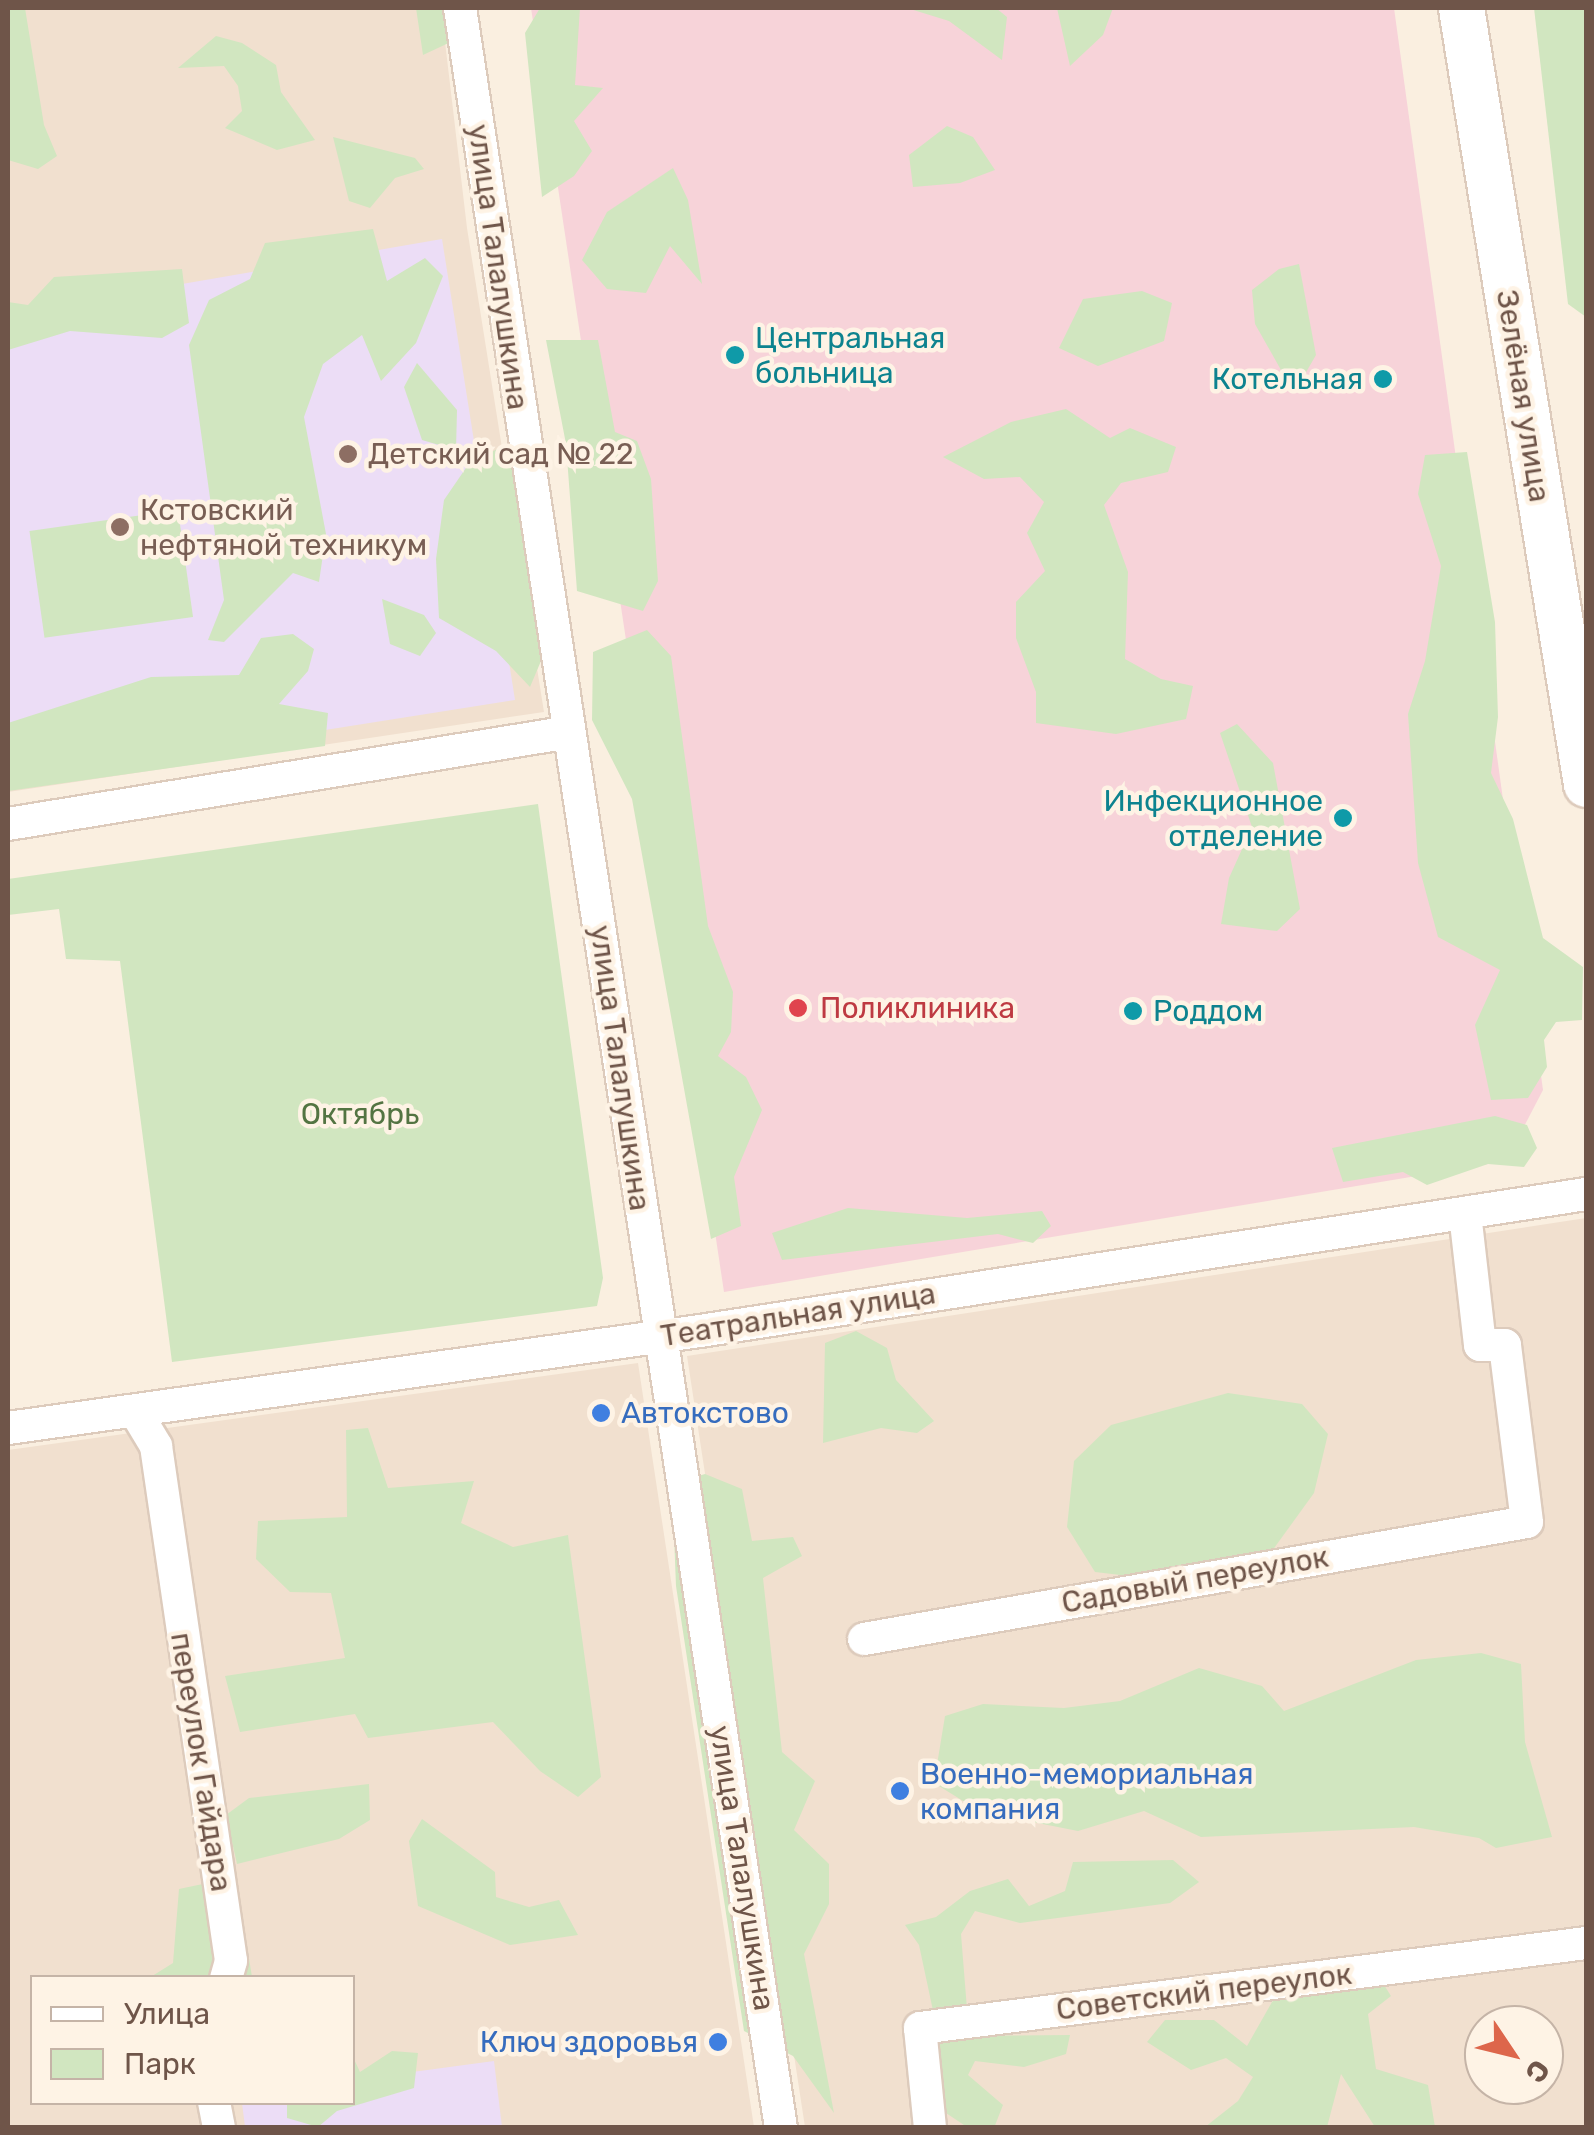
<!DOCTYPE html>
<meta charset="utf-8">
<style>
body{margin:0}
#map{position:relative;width:1594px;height:2135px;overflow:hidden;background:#faefe0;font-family:Rubik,sans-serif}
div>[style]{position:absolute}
.residential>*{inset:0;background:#f1e0cf}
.education>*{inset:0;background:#ecddf6}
.medical>*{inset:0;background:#f7d3d9}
.green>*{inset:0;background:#d1e6c0;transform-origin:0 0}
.roads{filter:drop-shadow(2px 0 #ddcbbc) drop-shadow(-2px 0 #ddcbbc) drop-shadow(0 2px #ddcbbc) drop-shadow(0 -2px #ddcbbc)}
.minor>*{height:32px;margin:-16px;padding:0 16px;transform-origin:16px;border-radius:16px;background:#fff}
.secondary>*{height:45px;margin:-22.5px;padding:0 22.5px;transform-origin:22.5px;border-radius:22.5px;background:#fff}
.dots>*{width:28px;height:28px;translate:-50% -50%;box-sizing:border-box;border:5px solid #fef3e5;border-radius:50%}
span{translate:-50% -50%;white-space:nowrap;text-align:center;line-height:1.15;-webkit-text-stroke:9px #fef3e5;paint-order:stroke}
.street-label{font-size:30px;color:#6f5549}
.culture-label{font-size:30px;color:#0d838f}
.left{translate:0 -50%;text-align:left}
.right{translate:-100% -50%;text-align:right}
.education-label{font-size:30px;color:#785e54}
.health-label{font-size:30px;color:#be3a42}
.park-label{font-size:30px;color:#537442}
.shop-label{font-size:30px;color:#366cbe}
.frame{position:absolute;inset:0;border:10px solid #6f5549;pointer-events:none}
.legend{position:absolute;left:30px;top:1975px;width:325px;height:130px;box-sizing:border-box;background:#fef3e5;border:2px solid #c5b4a7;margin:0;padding:12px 18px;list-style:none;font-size:30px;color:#6f5549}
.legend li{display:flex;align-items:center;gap:20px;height:50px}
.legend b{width:50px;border:2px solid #c5b4a7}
.north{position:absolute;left:1464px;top:2005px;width:100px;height:100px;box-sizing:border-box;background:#fef3e5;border:2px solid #c5b4a7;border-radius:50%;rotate:125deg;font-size:28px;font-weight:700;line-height:40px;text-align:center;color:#6f5549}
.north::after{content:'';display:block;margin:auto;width:35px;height:45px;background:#dd664b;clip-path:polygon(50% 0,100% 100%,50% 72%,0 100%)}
</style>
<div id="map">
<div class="residential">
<div style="clip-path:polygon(8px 8px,441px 8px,467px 228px,544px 712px,8px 792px)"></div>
<div style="clip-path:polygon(evenodd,1586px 1218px,1586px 2127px,805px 2127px,687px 1356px,1586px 1218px,1484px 2025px,1544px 2025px,1544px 2085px,1484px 2085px,1484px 2025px)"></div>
<div style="clip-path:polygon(evenodd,638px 1363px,754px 2127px,8px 2127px,8px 1450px,638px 1363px,32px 1978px,352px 1978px,352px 2102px,32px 2102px,32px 1978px)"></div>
</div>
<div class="education">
<div style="clip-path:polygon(442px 239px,515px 700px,8px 780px,8px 314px)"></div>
<div style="clip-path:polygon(494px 2061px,502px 2127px,245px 2127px,242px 2103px,352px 2102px,353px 2080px)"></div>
</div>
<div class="medical">
<div style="clip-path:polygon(531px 8px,1394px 8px,1543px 1090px,1506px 1161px,724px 1292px)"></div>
</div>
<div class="green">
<div style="clip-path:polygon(8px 8px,25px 8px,44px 125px,57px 156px,38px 169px,8px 160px)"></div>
<div style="clip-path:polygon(416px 8px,454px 8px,455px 40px,423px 55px)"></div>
<div style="clip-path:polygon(540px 8px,580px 8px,575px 85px,603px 88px,574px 121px,592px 151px,574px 176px,542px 197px,525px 33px)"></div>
<div style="clip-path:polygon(907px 8px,996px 8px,1007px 17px,1002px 60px,949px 21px)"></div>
<div style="clip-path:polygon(1057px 8px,1113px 8px,1103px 35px,1070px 66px)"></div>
<div style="clip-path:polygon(1534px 8px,1586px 8px,1586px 317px,1568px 304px)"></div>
<div style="clip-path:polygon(216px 36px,242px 43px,276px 65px,281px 92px,315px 140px,277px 150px,225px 128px,242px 111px,238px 86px,224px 66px,178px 68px)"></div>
<div style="clip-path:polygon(947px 126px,973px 137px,995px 170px,960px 183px,913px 187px,909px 155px)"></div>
<div style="clip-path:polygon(333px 137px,415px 158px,424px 169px,395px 178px,370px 208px,349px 201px)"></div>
<div style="clip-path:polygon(673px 168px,688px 200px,702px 284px,670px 246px,646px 293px,607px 289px,582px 260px,607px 212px)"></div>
<div style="clip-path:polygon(373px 229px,387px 281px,425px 258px,443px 276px,416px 343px,381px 381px,362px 335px,323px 364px,304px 417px,326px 534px,319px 582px,293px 573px,224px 642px,208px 640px,224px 600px,189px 345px,209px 300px,250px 279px,265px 243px)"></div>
<div style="clip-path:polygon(1299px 264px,1316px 355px,1294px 393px,1255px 324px,1252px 290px,1279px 269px)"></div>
<div style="clip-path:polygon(182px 269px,189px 323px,162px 338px,70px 331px,8px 350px,8px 302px,28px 305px,54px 277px)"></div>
<div style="clip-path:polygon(1142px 291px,1172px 303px,1164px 341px,1098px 366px,1059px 348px,1083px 299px)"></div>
<div style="clip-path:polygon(546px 340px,598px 340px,615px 432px,637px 441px,651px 479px,658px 581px,643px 611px,577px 591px,566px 444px)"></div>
<div style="clip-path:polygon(417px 363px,457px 410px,456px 450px,422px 440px,404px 387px)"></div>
<div style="clip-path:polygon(1066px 409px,1110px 438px,1130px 428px,1176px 447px,1168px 472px,1121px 483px,1104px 505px,1128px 572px,1125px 659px,1161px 679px,1193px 686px,1186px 719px,1116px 734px,1036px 723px,1036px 692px,1016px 638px,1016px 602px,1045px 571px,1027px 533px,1044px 502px,1020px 477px,984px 479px,943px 457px,1011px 422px)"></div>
<div style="clip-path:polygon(512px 442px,549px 642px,530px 687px,496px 651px,439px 618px,436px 559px,444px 500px,470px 462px)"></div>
<div style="clip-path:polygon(1467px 452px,1495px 622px,1498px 717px,1491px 773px,1513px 819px,1543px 938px,1583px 967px,1582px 1020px,1556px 1022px,1544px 1040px,1547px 1067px,1528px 1098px,1491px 1100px,1475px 1025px,1500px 970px,1438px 937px,1418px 863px,1408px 714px,1425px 661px,1441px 566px,1418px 494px,1425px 455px)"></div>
<div style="left:178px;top:510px;width:108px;height:150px;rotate:82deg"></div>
<div style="clip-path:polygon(382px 599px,424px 615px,436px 633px,420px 656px,390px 644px)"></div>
<div style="clip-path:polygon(647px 630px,671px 656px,708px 926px,733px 992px,731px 1032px,718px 1056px,746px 1077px,762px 1110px,734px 1177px,741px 1226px,711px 1239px,632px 799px,592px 720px,593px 652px)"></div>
<div style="clip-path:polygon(293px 634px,314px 649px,308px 671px,279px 704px,328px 713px,325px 746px,8px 791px,8px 723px,151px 677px,239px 675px,261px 638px)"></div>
<div style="clip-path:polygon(1237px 724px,1273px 763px,1300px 909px,1277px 931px,1221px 924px,1229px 878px,1252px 827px,1220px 733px)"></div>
<div style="clip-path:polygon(538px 804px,603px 1278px,597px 1306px,172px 1362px,120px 961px,66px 959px,59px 909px,8px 915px,8px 879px)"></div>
<div style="clip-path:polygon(1495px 1116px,1527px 1125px,1537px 1148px,1524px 1167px,1488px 1164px,1427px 1185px,1403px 1172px,1343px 1182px,1332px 1148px)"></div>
<div style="clip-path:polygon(848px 1208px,967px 1218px,1042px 1211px,1051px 1226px,1033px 1243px,998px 1234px,782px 1260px,772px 1233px)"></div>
<div style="clip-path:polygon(856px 1331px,887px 1348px,896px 1380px,934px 1421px,917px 1433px,881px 1428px,823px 1443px,825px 1343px)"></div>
<div style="clip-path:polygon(1228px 1393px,1302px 1404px,1328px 1434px,1314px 1493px,1259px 1569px,1180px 1582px,1095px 1572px,1067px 1527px,1074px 1461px,1111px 1425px)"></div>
<div style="clip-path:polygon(368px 1428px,388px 1488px,474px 1481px,461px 1523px,513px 1547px,568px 1535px,601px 1777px,578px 1797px,540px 1771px,493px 1722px,368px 1738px,355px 1714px,240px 1732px,225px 1676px,345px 1658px,331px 1593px,290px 1592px,256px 1559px,258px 1521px,347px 1517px,346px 1430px)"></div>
<div style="clip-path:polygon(705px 1474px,742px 1489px,752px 1541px,793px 1537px,802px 1556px,763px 1578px,782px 1752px,815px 1781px,794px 1830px,829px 1864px,829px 1904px,804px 1954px,834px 2113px,793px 2056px,744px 2031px,676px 1586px,672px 1484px)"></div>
<div style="clip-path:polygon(1481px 1653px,1521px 1664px,1525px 1742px,1552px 1837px,1496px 1848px,1479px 1838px,1414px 1827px,1201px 1837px,1144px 1811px,1078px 1831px,981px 1812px,934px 1783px,945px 1716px,983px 1704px,1064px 1708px,1120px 1701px,1199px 1668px,1262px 1686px,1284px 1711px,1416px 1660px)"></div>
<div style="clip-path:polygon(369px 1784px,370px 1820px,339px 1839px,237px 1864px,226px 1815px,249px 1798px)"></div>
<div style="clip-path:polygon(422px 1819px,495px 1872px,496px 1897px,529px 1907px,559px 1900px,578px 1935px,510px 1945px,418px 1906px,409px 1841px)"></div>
<div style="clip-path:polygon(1173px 1860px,1199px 1882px,1170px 1903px,1020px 1923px,975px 1911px,961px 1934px,967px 2009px,935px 2020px,919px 1945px,905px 1925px,936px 1917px,970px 1891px,1008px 1879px,1029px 1906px,1065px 1891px,1073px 1862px)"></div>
<div style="clip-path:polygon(236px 1877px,252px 1977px,149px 1978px,173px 1963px,179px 1889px)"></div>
<div style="clip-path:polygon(1369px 1961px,1391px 1996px,1368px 2014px,1376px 2069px,1428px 2085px,1435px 2127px,1375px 2127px,1341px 2074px,1327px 2127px,1205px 2127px,1238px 2101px,1253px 2077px,1226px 2058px,1191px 2070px,1147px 2042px,1165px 2020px,1214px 2020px,1247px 2046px,1272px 2002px,1312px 1966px)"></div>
<div style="clip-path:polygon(1070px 2035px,1066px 2054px,1024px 2067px,975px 2061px,968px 2075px,1003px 2105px,994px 2128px,967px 2127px,946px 2113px,934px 2036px)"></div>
<div style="clip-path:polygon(392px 2051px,418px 2053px,414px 2088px,337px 2111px,318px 2127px,287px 2118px,287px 2103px,352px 2102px,353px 2057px,360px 2072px)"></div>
</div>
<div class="roads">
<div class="minor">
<div style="left:460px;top:8px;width:2144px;rotate:81.39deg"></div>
<div style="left:8px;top:824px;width:569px;rotate:-9.3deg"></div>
<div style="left:135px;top:1411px;width:41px;rotate:59deg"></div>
<div style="left:156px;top:1446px;width:520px;rotate:81.71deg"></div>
<div style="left:231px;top:1961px;width:18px;rotate:106deg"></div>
<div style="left:8px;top:1428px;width:699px;rotate:-7.98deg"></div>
<div style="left:700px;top:1331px;width:897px;rotate:-8.79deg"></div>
<div style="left:864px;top:1639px;width:673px;rotate:-10.01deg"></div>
<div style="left:1527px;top:1522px;width:178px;rotate:-97.1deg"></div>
<div style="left:1505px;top:1345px;width:25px;rotate:180deg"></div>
<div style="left:1480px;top:1345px;width:133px;rotate:-96.5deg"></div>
<div style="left:214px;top:2102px;width:26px;rotate:79deg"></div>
<div style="left:930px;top:2128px;width:100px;rotate:-95.7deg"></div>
<div style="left:920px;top:2028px;width:671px;rotate:-7.27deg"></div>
</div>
<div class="secondary">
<div style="left:1461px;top:8px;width:786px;rotate:80.85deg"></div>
</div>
</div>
<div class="dots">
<div style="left:735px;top:355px;background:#0f9aa8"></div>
<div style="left:1383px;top:379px;background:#0f9aa8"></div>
<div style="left:348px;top:454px;background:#8d6e63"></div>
<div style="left:120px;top:527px;background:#8d6e63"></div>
<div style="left:1343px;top:818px;background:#0f9aa8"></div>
<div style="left:798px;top:1008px;background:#e0444e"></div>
<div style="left:1133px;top:1011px;background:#0f9aa8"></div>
<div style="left:601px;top:1413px;background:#3f7fe0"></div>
<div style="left:900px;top:1791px;background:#3f7fe0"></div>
<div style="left:718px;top:2042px;background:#3f7fe0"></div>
</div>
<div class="street-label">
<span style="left:498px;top:267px;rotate:82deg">улица Талалушкина</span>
<span style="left:1523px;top:396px;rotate:81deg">Зелёная улица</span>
<span style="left:620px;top:1068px;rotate:82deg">улица Талалушкина</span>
<span style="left:798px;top:1315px;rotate:-9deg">Театральная улица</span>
<span style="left:1195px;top:1580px;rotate:-10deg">Садовый переулок</span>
<span style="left:201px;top:1762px;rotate:81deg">переулок Гайдара</span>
<span style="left:742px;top:1868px;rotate:81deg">улица Талалушкина</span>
<span style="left:1204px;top:1992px;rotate:-7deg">Советский переулок</span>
</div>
<div class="culture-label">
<span class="left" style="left:755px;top:355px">Центральная<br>больница</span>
<span class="right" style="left:1363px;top:379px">Котельная</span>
<span class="right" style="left:1323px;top:818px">Инфекционное<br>отделение</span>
<span class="left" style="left:1153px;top:1011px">Роддом</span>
</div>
<div class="education-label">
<span class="left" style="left:368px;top:454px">Детский сад № 22</span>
<span class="left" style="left:140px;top:527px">Кстовский<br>нефтяной техникум</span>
</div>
<div class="health-label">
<span class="left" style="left:820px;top:1008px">Поликлиника</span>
</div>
<div class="park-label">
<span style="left:360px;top:1114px">Октябрь</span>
</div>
<div class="shop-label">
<span class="left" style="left:621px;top:1413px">Автокстово</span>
<span class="left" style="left:920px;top:1791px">Военно-мемориальная<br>компания</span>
<span class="right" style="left:698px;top:2042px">Ключ здоровья</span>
</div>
<div class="frame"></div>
<ul class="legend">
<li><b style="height:12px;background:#fff"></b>Улица</li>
<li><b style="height:28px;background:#d1e6c0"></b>Парк</li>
</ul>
<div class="north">С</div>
</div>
